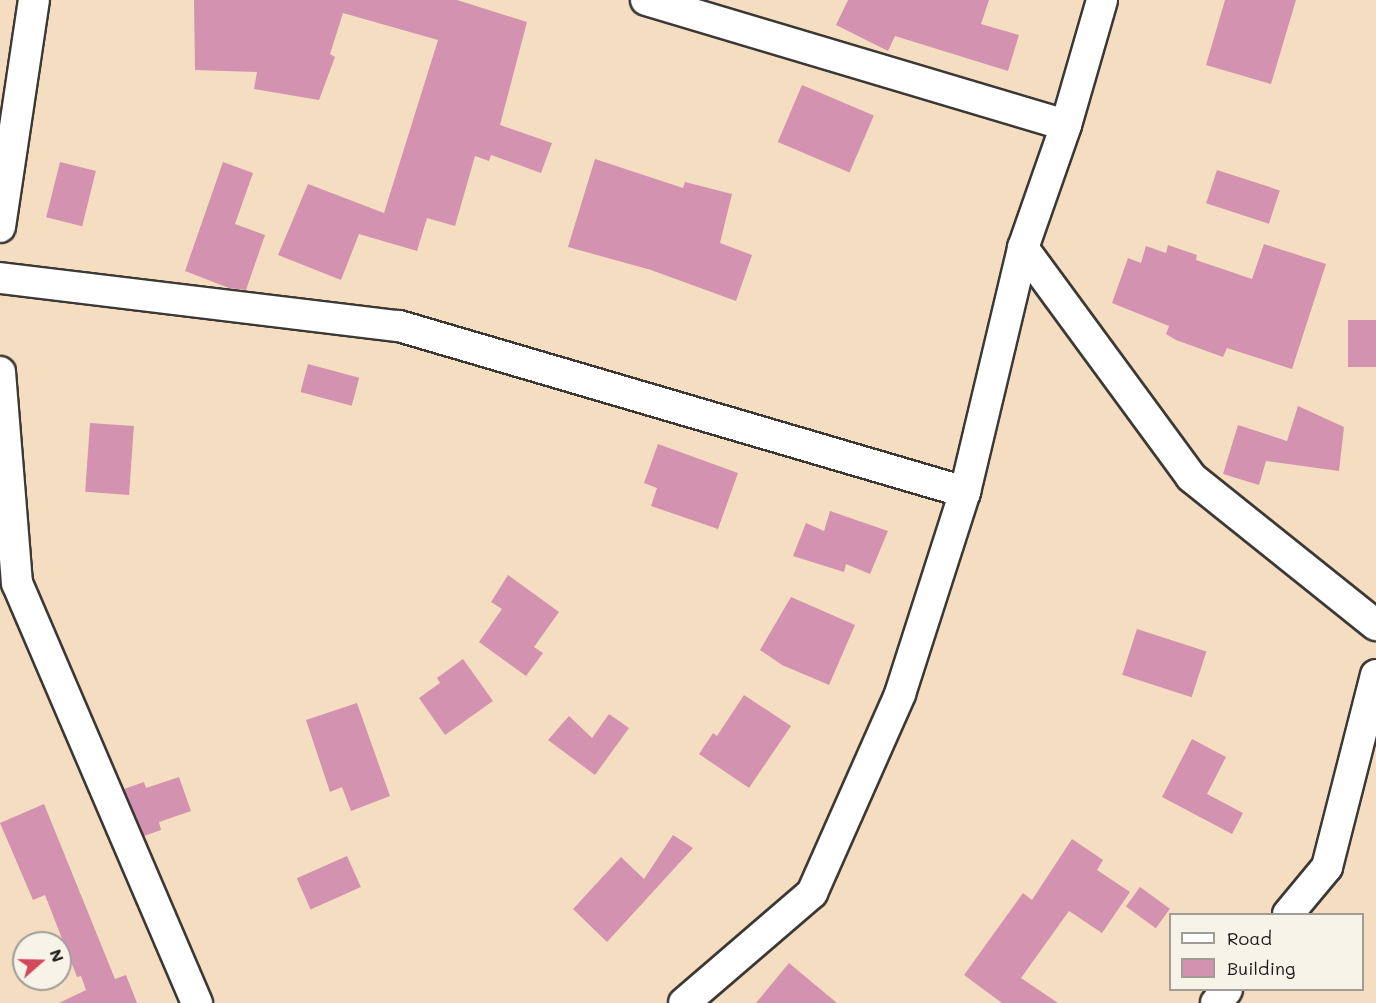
<!DOCTYPE html>
<style>
body{margin:0}
#map{position:relative;width:1376px;height:1003px;overflow:hidden;background:#f4ddc1;font-family:Mali,sans-serif}
div>[style]{position:absolute}
.building>*{inset:0;background:#d393b0;transform-origin:0 0}
.roads{filter:drop-shadow(2px 0 #3c3935) drop-shadow(-2px 0 #3c3935) drop-shadow(0 2px #3c3935) drop-shadow(0 -2px #3c3935)}
.minor>*{height:30px;margin:-15px;padding:0 15px;transform-origin:15px;border-radius:15px;background:#fff}
span{translate:-50% -50%;white-space:nowrap;text-align:center;line-height:1.15;-webkit-text-stroke:4.5px #f7f3e8;paint-order:stroke}
.legend{position:absolute;left:1169px;top:913px;width:195px;height:78px;box-sizing:border-box;background:#f7f3e8;border:2px solid #9f9d96;margin:0;padding:8px 10px;list-style:none;font-size:18px;color:#1c1c1c}
.legend li{display:flex;align-items:center;gap:12px;height:30px}
.legend b{width:30px;border:2px solid #9f9d96}
.north{position:absolute;left:12px;top:931px;width:60px;height:60px;box-sizing:border-box;background:#f7f3e8;border:2px solid #9f9d96;border-radius:50%;rotate:70deg;font-size:16px;font-weight:700;line-height:24px;text-align:center;color:#1c1c1c}
.north::after{content:'';display:block;margin:auto;width:21px;height:27px;background:#d1495b;clip-path:polygon(50% 0,100% 100%,50% 72%,0 100%)}
</style>
<div id="map">
<div class="building">
<div style="clip-path:polygon(194px 0,457px 0,527px 22px,500px 125px,552px 143px,541px 173px,491px 155px,489px 161px,475px 156px,455px 226px,427px 218px,417px 251px,359px 234px,341px 280px,278px 255px,308px 184px,384px 213px,438px 40px,343px 13px,330px 54px,335px 57px,319px 100px,254px 89px,257px 72px,195px 70px)"></div>
<div style="clip-path:polygon(848px 0,989px 0,981px 24px,1019px 35px,1008px 71px,895px 36px,888px 51px,836px 25px)"></div>
<div style="clip-path:polygon(1225px 0,1296px 0,1271px 84px,1206px 65px)"></div>
<div style="left:802px;top:85px;width:78px;height:62px;rotate:23deg"></div>
<div style="clip-path:polygon(595px 159px,683px 188px,685px 182px,732px 194px,720px 243px,752px 255px,736px 301px,651px 270px,568px 247px)"></div>
<div style="left:60px;top:162px;width:37px;height:57px;rotate:14deg"></div>
<div style="clip-path:polygon(223px 162px,253px 173px,235px 224px,265px 235px,246px 290px,229px 288px,185px 271px)"></div>
<div style="left:1217px;top:170px;width:66px;height:35px;rotate:18deg"></div>
<div style="clip-path:polygon(1264px 244px,1326px 264px,1292px 369px,1227px 348px,1223px 357px,1176px 340px,1166px 334px,1169px 326px,1112px 303px,1128px 258px,1141px 263px,1146px 246px,1166px 253px,1168px 245px,1197px 255px,1196px 260px,1252px 279px)"></div>
<div style="left:1348px;top:320px;width:28px;height:47px"></div>
<div style="left:308px;top:364px;width:53px;height:29px;rotate:15deg"></div>
<div style="clip-path:polygon(1298px 406px,1344px 427px,1339px 471px,1266px 461px,1259px 485px,1223px 474px,1238px 425px,1287px 441px)"></div>
<div style="left:90px;top:423px;width:44px;height:69px;rotate:4deg"></div>
<div style="clip-path:polygon(658px 444px,738px 473px,718px 529px,651px 506px,657px 488px,644px 483px)"></div>
<div style="clip-path:polygon(830px 511px,888px 531px,870px 574px,846px 564px,844px 572px,793px 556px,806px 523px,824px 531px)"></div>
<div style="clip-path:polygon(508px 575px,559px 612px,534px 647px,543px 653px,526px 676px,479px 642px,502px 609px,491px 602px)"></div>
<div style="clip-path:polygon(791px 597px,855px 625px,829px 685px,782px 665px,760px 650px)"></div>
<div style="left:1137px;top:629px;width:73px;height:48px;rotate:18deg"></div>
<div style="clip-path:polygon(463px 659px,493px 701px,445px 735px,419px 698px,440px 683px,437px 678px)"></div>
<div style="clip-path:polygon(744px 695px,791px 726px,749px 788px,699px 754px,713px 733px,717px 736px)"></div>
<div style="clip-path:polygon(357px 703px,390px 796px,351px 811px,342px 787px,330px 792px,306px 720px)"></div>
<div style="clip-path:polygon(609px 714px,629px 728px,595px 775px,548px 740px,569px 716px,592px 738px)"></div>
<div style="clip-path:polygon(1192px 739px,1226px 757px,1207px 794px,1243px 813px,1232px 834px,1162px 797px)"></div>
<div style="clip-path:polygon(179px 777px,191px 811px,159px 822px,161px 830px,144px 836px,124px 789px,144px 782px,146px 788px)"></div>
<div style="clip-path:polygon(44px 804px,115px 979px,126px 975px,137px 1003px,59px 1003px,86px 990px,81px 976px,77px 977px,45px 895px,33px 900px,0 823px)"></div>
<div style="clip-path:polygon(673px 835px,693px 848px,607px 942px,573px 909px,621px 857px,644px 879px)"></div>
<div style="clip-path:polygon(1072px 839px,1103px 860px,1097px 870px,1130px 892px,1102px 933px,1069px 911px,1021px 978px,1058px 1003px,1002px 1003px,964px 975px,1023px 893px,1032px 900px)"></div>
<div style="left:347px;top:856px;width:34px;height:55px;rotate:66deg"></div>
<div style="left:1140px;top:887px;width:37px;height:24px;rotate:36deg"></div>
<div style="clip-path:polygon(789px 963px,837px 1003px,756px 1003px)"></div>
</div>
<div class="roads">
<div class="minor">
<div style="left:646px;top:0;width:438px;rotate:16.6deg"></div>
<div style="left:0;top:227px;width:230px;rotate:-81.5deg"></div>
<div style="left:1023px;top:248px;width:284px;rotate:53.7deg"></div>
<div style="left:1191px;top:477px;width:237px;rotate:38.7deg"></div>
<div style="left:0;top:278px;width:402px;rotate:6.9deg"></div>
<div style="left:399px;top:326px;width:590px;rotate:16.35deg"></div>
<div style="left:0;top:372px;width:212px;rotate:85.4deg"></div>
<div style="left:17px;top:583px;width:457px;rotate:66.8deg"></div>
<div style="left:1288px;top:914px;width:61px;rotate:-50.3deg"></div>
<div style="left:1327px;top:867px;width:198px;rotate:-75.7deg"></div>
<div style="left:684px;top:1003px;width:169px;rotate:-40.7deg"></div>
<div style="left:812px;top:893px;width:218px;rotate:-66.1deg"></div>
<div style="left:900px;top:694px;width:212px;rotate:-72.2deg"></div>
<div style="left:965px;top:492px;width:251px;rotate:-76.6deg"></div>
<div style="left:1023px;top:248px;width:130px;rotate:-70.7deg"></div>
<div style="left:1066px;top:125px;width:130px;rotate:-73.9deg"></div>
<div style="left:1216px;top:1003px;width:17px;rotate:-50deg"></div>
</div>
</div>
<ul class="legend">
<li><b style="height:8px;background:#fff"></b>Road</li>
<li><b style="height:16px;background:#d393b0"></b>Building</li>
</ul>
<div class="north">N</div>
</div>
